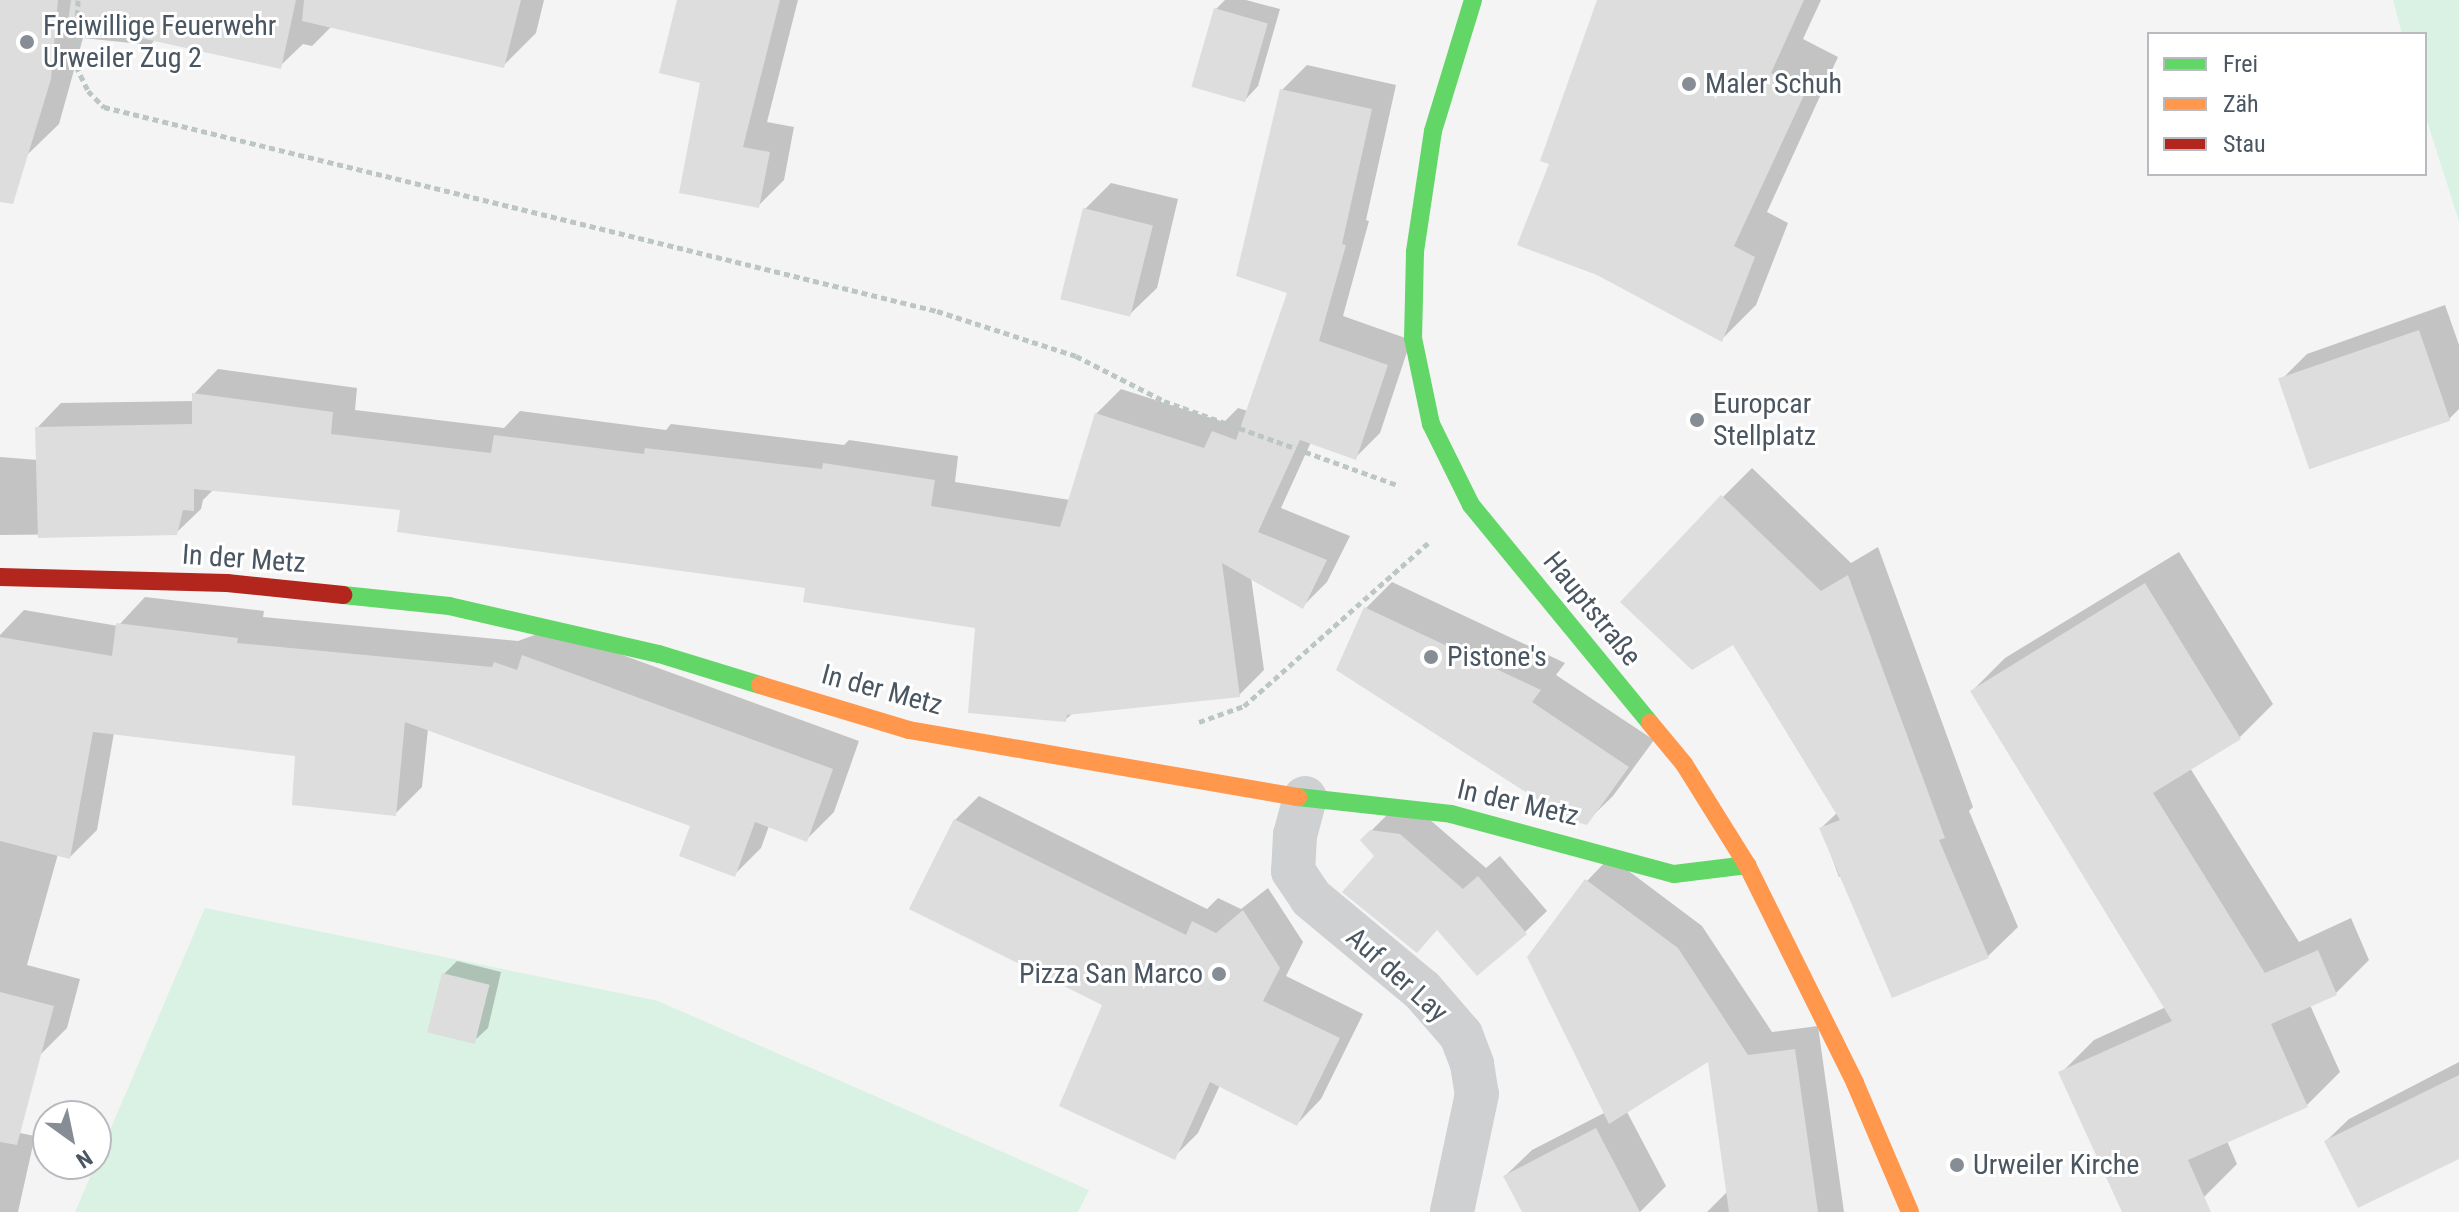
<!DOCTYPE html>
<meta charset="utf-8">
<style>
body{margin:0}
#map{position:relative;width:2459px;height:1212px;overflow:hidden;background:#f4f4f4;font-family:"Roboto Condensed",sans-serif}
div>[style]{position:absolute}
.green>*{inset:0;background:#d9f2e3}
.shadow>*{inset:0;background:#0003}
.building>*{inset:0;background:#ddddde;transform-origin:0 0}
.path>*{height:5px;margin-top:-2.5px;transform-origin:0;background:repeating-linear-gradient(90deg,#bcc7c4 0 6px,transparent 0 10px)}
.street>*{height:44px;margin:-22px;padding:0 22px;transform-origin:22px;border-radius:22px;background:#ced0d2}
.fast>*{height:18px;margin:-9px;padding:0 9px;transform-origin:9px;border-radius:9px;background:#63d668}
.slow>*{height:18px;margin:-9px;padding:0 9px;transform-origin:9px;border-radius:9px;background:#ff974d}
.jam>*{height:18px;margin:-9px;padding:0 9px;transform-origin:9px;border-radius:9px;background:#b3261e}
.dots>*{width:22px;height:22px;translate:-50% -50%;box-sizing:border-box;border:4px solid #fff;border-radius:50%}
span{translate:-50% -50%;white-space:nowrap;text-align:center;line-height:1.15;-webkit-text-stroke:6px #fff;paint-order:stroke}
.poi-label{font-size:28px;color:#4a5661}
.left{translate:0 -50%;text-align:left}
.right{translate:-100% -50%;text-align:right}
.street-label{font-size:28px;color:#4a5661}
.legend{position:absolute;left:2147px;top:32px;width:280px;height:144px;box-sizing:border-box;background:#fff;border:2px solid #b7bbc0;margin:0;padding:10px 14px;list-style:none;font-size:24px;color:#4a5661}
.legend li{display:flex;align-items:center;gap:16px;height:40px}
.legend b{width:40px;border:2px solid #b7bbc0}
.north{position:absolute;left:32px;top:1100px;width:80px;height:80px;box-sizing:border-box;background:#fff;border:2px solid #b7bbc0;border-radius:50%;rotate:147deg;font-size:22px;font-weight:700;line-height:32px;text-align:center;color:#4a5661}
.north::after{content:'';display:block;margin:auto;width:28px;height:36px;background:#868d94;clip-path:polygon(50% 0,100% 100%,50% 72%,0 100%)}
</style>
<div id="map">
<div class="green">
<div style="clip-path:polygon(2393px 0,2459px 0,2459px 221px,2425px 115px,2425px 34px,2402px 34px)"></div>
<div style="clip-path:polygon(205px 908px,658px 1001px,1089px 1190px,1078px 1212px,75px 1212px)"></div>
</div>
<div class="shadow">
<div style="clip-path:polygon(0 0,544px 0,536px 33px,504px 65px,332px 26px,312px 46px,303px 44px,280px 66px,156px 39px,150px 45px,83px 38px,59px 124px,26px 156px,0 149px)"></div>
<div style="clip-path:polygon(679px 0,798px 0,767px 122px,794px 127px,784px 180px,758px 206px,702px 81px)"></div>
<div style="clip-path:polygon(1225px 0,1246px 0,1280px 9px,1258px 86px,1245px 100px,1216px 9px)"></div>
<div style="clip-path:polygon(1599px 0,1821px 0,1803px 39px,1838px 57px,1767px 212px,1788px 223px,1756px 305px,1722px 339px,1552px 163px)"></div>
<div style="clip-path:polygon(1307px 65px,1396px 85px,1366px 220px,1369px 221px,1343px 316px,1411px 340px,1380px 433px,1355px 458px,1311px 442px,1281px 508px,1350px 536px,1327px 582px,1303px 606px,1251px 577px,1264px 670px,1239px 695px,1073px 713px,1065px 720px,977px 627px,807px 587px,402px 509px,214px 489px,203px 500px,201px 509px,176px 533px,0 535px,0 457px,38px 460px,37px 428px,61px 403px,194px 401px,194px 394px,218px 369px,357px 388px,355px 410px,504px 428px,520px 411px,666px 430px,671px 424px,844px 445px,849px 440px,958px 456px,955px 482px,1070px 500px,1096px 414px,1121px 389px,1224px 422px,1238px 408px,1248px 411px,1289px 292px,1282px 90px)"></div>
<div style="clip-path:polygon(1111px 183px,1178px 199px,1157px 288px,1130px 314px,1085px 209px)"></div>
<div style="clip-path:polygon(2445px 305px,2459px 345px,2459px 409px,2449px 419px,2312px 467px,2281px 380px,2307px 354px)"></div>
<div style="clip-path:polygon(1752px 468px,1851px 563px,1878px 547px,1973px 807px,1969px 811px,2018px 927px,1988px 956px,1843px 875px,1839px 877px,1821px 828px,1837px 813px,1723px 497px)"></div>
<div style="clip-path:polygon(2179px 552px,2273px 704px,2240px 737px,2190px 768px,2299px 942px,2351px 918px,2369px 960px,2336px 993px,2310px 1005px,2340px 1072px,2307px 1105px,2227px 1141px,2237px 1164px,2204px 1197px,2172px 1212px,2124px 1212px,2061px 1073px,2094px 1040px,2166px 1007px,1972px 691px,2005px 658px)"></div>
<div style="clip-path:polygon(1392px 582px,1565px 663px,1556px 675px,1654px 740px,1613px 796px,1586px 822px,1366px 608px)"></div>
<div style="clip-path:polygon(145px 597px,264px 611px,263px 617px,518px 641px,551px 629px,859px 741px,834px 812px,807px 839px,769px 826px,761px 848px,734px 875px,692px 825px,428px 729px,422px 787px,395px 814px,297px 755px,114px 733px,97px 830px,70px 857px,58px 854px,27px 965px,80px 979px,67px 1028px,40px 1055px,0 1044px,0 635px,24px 610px,118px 626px)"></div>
<div style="clip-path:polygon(979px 796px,1207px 909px,1218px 898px,1241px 909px,1268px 888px,1303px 942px,1286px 976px,1363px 1014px,1321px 1099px,1297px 1124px,1220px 1085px,1198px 1133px,1174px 1157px,1104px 1004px,955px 820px)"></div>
<div style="clip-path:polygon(1393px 809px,1422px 813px,1486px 868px,1500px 856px,1547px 911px,1525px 932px,1376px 857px,1362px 840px)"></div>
<div style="clip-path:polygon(1610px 857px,1702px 926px,1772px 1032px,1818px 1026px,1844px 1212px,1707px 1212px,1728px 1191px,1710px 1059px,1627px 1112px,1666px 1186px,1640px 1212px,1524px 1212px,1505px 1176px,1532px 1150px,1606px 1112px,1587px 881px)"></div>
<div style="clip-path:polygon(457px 961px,501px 972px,488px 1028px,474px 1041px,444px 974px)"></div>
<div style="clip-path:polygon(2459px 1062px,2459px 1155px,2326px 1141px,2349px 1119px)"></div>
<div style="clip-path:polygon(0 1129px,35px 1136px,18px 1212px,0 1212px)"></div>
</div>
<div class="building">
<div style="clip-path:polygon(0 0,58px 0,51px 79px,13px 204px,0 202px)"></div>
<div style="clip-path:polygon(71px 0,296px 0,281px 69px,68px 22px)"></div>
<div style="clip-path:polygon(304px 0,521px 0,504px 68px,302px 21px)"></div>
<div style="clip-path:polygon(677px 0,780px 0,743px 147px,770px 152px,759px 208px,679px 193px,700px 83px,659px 73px)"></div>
<div style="clip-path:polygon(1597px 0,1804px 0,1771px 73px,1806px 91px,1734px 246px,1755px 257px,1722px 342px,1597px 275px,1517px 245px,1549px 164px,1540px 161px)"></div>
<div style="left:1214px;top:8px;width:56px;height:82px;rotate:16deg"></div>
<div style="clip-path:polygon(1280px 89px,1372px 109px,1342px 244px,1346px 245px,1319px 341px,1388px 365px,1356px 460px,1300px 440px,1258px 532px,1327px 560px,1303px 609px,1222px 563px,1240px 697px,1067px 715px,1066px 722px,968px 713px,975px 628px,803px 602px,805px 588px,397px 532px,400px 510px,194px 489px,194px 511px,183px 510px,177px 535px,38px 538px,35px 427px,192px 424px,192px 393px,333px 412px,331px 434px,491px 453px,494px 435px,644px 454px,645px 448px,822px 469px,823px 463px,935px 480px,931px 506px,1060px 527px,1095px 413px,1204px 448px,1212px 431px,1236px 440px,1287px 293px,1236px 276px)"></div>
<div style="left:1083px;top:208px;width:72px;height:94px;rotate:14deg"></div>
<div style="left:2419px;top:330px;width:96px;height:149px;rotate:71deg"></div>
<div style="clip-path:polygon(1721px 495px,1821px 591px,1848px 575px,1945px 838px,1939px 840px,1989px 958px,1892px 998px,1819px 828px,1840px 820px,1733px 645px,1692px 670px,1620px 602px)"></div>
<div style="clip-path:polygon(2145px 583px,2241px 739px,2153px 793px,2265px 973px,2318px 950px,2337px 995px,2271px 1024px,2308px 1107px,2188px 1160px,2211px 1212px,2122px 1212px,2058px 1072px,2172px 1021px,1970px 691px)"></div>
<div style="clip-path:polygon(1364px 607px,1541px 690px,1532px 702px,1629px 767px,1587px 825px,1569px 820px,1336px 670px)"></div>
<div style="clip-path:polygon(116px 623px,238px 638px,237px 643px,492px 667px,494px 662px,517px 670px,522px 655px,833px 769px,807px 842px,755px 822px,735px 877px,679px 856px,690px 826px,405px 722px,396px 816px,292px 805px,295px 756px,93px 732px,70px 859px,0 841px,0 637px,112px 656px)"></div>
<div style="clip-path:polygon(954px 819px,1186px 935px,1192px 921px,1216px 933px,1243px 910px,1280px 968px,1263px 1001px,1340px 1038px,1297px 1126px,1210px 1082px,1175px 1160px,1059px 1106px,1102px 1005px,909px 909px)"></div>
<div style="clip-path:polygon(1370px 830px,1400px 834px,1463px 889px,1478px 876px,1527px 934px,1477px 976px,1437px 930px,1417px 953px,1342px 892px,1374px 856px,1360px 840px)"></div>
<div style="clip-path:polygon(1585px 879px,1678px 948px,1748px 1055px,1795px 1049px,1818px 1212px,1729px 1212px,1708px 1062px,1609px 1124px,1527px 957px)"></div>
<div style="left:442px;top:973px;width:49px;height:61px;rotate:14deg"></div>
<div style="clip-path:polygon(0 992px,54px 1006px,17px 1145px,0 1142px)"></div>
<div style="clip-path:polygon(2459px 1075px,2459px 1159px,2358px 1208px,2324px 1141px)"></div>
<div style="clip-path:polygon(1596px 1128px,1640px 1212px,1522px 1212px,1503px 1176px)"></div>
</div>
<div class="path">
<div style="left:78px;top:0;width:66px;rotate:91.7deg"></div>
<div style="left:76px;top:66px;width:28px;rotate:64deg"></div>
<div style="left:88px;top:91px;width:23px;rotate:45deg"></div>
<div style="left:104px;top:107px;width:858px;rotate:13.76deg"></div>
<div style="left:937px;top:311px;width:146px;rotate:17.9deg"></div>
<div style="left:1076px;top:356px;width:99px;rotate:27.1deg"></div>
<div style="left:1164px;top:401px;width:248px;rotate:19.8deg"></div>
<div style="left:1199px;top:722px;width:48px;rotate:-19.6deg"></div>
<div style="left:1244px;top:706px;width:246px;rotate:-41.5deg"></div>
</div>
<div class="street">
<div style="left:1305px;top:798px;width:38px;rotate:105deg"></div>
<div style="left:1295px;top:835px;width:36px;rotate:93deg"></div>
<div style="left:1293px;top:871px;width:32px;rotate:56deg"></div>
<div style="left:1311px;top:898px;width:144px;rotate:39.7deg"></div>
<div style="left:1422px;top:990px;width:60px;rotate:49.1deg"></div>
<div style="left:1461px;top:1035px;width:31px;rotate:69deg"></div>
<div style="left:1472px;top:1064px;width:30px;rotate:81deg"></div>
<div style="left:1477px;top:1094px;width:121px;rotate:102deg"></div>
</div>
<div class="fast">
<div style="left:1473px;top:0;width:137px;rotate:107deg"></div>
<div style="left:1433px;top:131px;width:122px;rotate:98.5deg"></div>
<div style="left:1415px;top:252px;width:86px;rotate:91.3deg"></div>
<div style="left:1413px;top:338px;width:88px;rotate:78.2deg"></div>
<div style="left:1431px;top:424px;width:90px;rotate:63.7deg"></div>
<div style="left:1471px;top:505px;width:282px;rotate:50.6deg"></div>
<div style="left:343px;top:595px;width:107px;rotate:5.9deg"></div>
<div style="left:449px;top:606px;width:215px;rotate:12.9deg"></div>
<div style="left:659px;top:654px;width:106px;rotate:17.1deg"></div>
<div style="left:1298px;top:797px;width:154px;rotate:6.3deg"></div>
<div style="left:1451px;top:814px;width:231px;rotate:15.1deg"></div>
<div style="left:1674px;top:874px;width:74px;rotate:-7deg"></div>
</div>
<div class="slow">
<div style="left:760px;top:685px;width:156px;rotate:16.8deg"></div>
<div style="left:909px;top:730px;width:395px;rotate:9.8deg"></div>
<div style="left:1650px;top:723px;width:53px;rotate:50.3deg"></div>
<div style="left:1684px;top:764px;width:119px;rotate:58deg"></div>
<div style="left:1747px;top:865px;width:243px;rotate:63.6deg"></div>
<div style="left:1855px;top:1083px;width:140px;rotate:66.9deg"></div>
</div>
<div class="jam">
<div style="left:0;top:577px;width:227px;rotate:1.5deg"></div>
<div style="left:227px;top:583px;width:117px;rotate:5.9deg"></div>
</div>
<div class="dots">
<div style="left:27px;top:42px;background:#868d94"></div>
<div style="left:1689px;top:84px;background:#868d94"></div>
<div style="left:1697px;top:420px;background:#868d94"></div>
<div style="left:1431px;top:657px;background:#868d94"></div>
<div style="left:1219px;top:974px;background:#868d94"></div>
<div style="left:1957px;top:1165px;background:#868d94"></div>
</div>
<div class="poi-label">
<span class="left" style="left:43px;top:42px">Freiwillige Feuerwehr<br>Urweiler Zug 2</span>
<span class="left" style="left:1705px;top:84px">Maler Schuh</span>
<span class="left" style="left:1713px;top:420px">Europcar<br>Stellplatz</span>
<span class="left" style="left:1447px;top:657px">Pistone's</span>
<span class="right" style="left:1203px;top:974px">Pizza San Marco</span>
<span class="left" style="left:1973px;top:1165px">Urweiler Kirche</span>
</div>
<div class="street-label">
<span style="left:244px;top:559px;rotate:4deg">In der Metz</span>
<span style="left:1592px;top:609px;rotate:51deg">Hauptstraße</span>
<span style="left:882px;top:690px;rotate:15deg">In der Metz</span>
<span style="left:1518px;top:803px;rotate:13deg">In der Metz</span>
<span style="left:1397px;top:975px;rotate:42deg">Auf der Lay</span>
</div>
<ul class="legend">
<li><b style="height:10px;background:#63d668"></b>Frei</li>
<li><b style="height:10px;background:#ff974d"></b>Zäh</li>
<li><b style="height:10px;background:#b3261e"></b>Stau</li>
</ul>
<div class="north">N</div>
</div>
